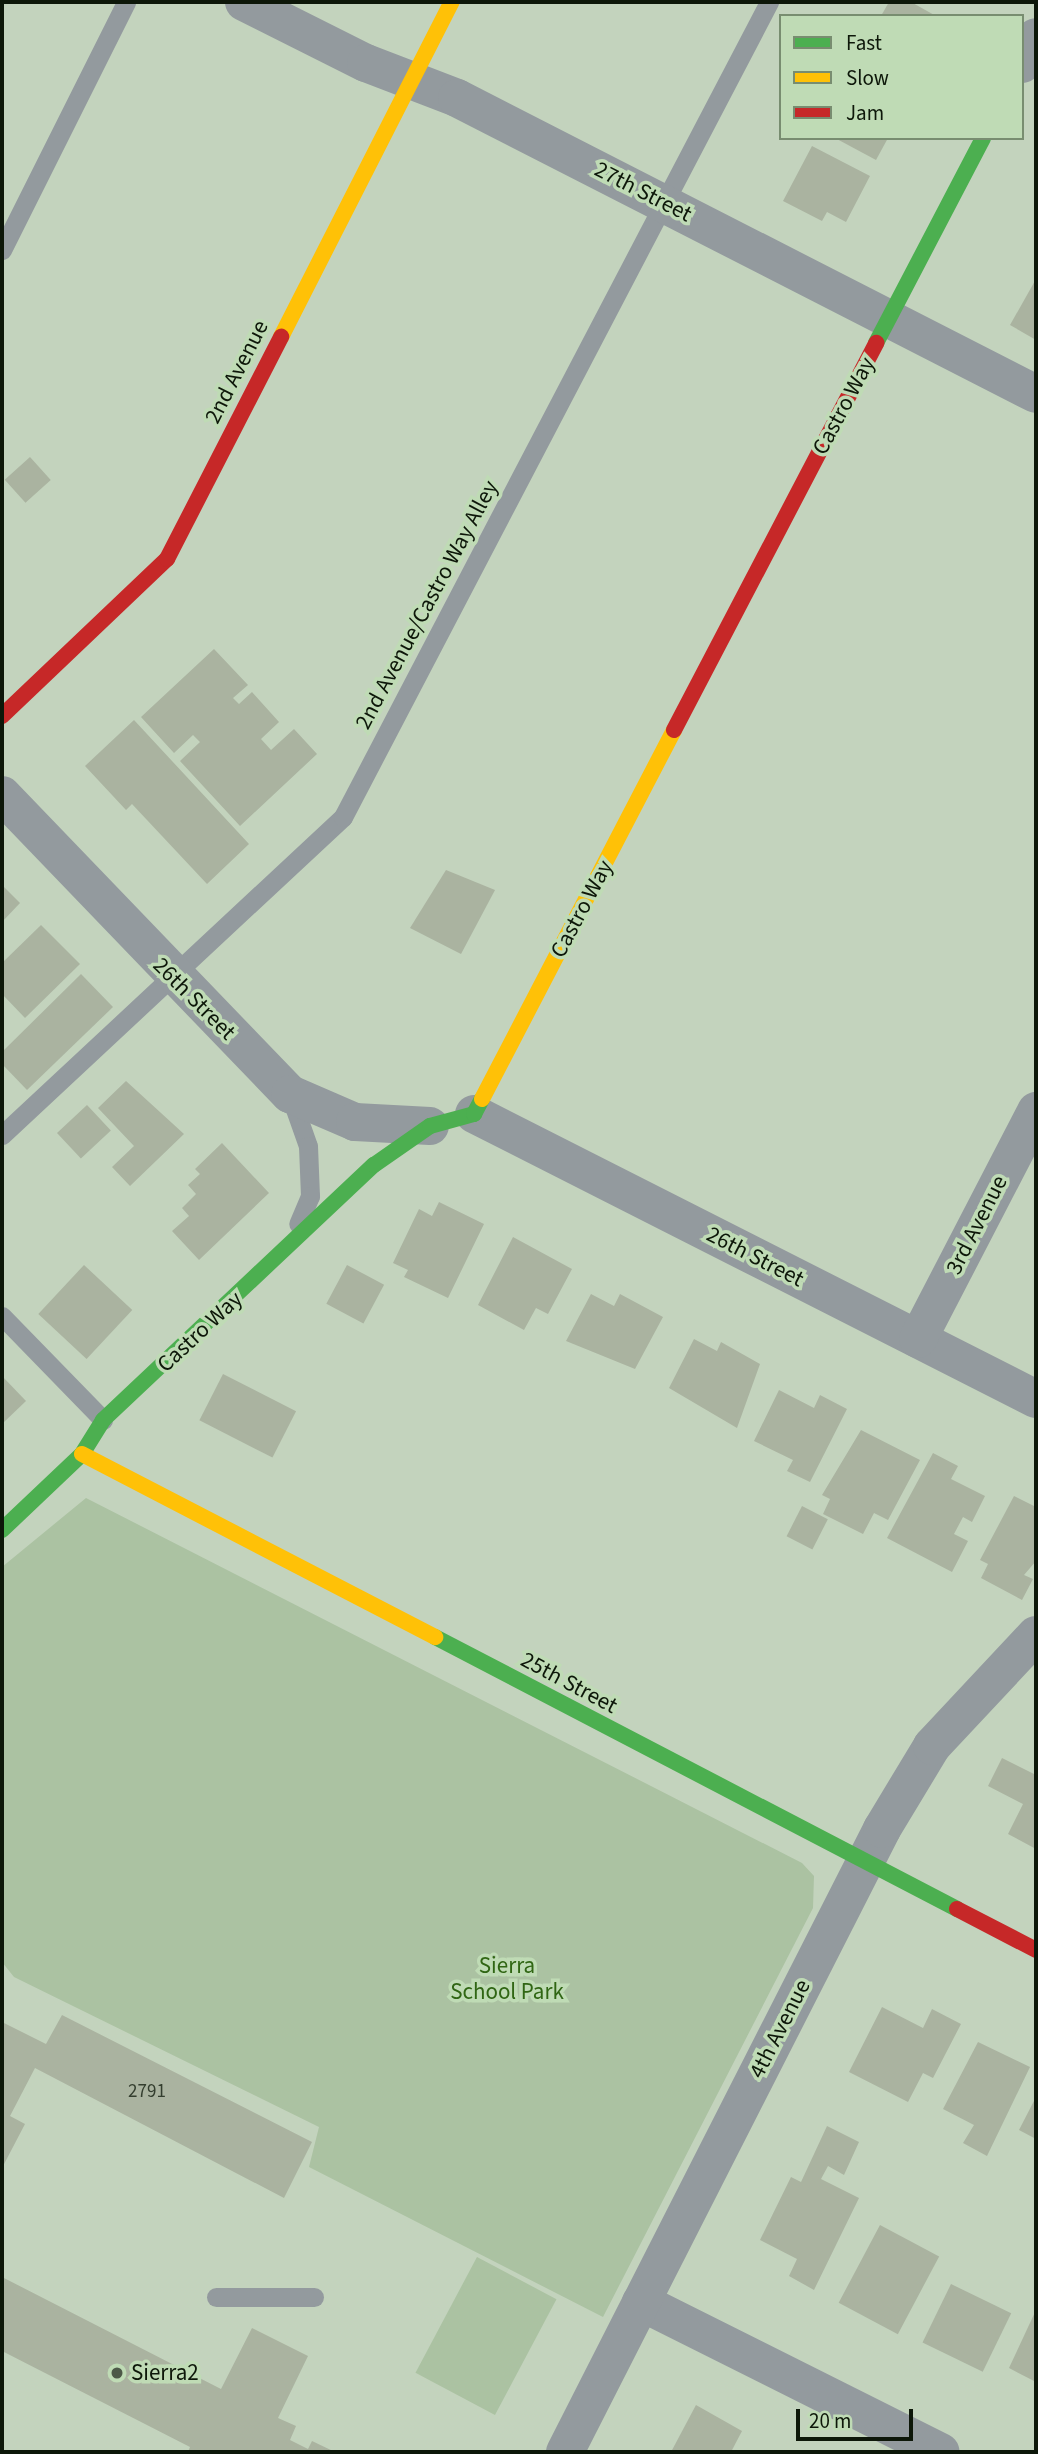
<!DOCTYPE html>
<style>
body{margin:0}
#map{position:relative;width:1038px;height:2454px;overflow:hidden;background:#c3d3bd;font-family:"Source Sans 3",sans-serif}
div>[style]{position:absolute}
.green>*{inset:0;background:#abc2a2;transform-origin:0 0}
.building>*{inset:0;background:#aab3a0;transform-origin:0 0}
.lane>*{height:19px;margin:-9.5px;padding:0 9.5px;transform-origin:9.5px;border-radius:9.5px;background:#939a9e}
.street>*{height:38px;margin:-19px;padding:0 19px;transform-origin:19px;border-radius:19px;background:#939a9e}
.fast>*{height:16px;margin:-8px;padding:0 8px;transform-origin:8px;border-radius:8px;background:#4caf50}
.slow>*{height:16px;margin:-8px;padding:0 8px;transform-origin:8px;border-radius:8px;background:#ffc107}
.jam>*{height:16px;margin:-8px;padding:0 8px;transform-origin:8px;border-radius:8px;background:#c62828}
.dots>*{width:19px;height:19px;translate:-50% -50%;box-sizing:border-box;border:4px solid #bfdbb5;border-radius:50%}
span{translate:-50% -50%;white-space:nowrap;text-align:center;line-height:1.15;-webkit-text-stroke:7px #bfdbb5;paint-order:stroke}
.number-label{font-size:19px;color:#343e2f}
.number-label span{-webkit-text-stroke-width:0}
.street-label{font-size:23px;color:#0d1709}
.park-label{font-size:23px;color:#306614}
.poi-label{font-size:23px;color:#0d1709}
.left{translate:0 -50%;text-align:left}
.frame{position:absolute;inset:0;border:4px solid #0d1709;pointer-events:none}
.legend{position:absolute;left:779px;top:14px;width:245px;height:126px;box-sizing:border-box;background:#bfdbb5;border:2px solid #788d70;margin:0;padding:9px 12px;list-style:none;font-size:21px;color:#0d1709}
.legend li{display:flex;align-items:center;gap:14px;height:35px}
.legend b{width:35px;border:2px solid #788d70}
.scale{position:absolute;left:796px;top:2409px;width:117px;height:32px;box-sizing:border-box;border:4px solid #0d1709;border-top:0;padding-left:9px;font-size:21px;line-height:24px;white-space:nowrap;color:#0d1709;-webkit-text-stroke:5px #bfdbb5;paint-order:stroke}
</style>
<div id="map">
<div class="green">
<div style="clip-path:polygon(86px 1498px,802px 1863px,814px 1876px,813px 1908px,603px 2317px,309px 2167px,319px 2127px,14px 1977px,2px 1962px,2px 1567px)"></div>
<div style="left:477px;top:2257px;width:90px;height:131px;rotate:28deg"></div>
</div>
<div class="building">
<div style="clip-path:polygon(889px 2px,911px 2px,936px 16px,881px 16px)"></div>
<div style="clip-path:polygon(835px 138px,888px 138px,876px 160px)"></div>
<div style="clip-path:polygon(812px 146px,870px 176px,846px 222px,827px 212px,822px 221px,783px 201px)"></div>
<div style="clip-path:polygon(1036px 279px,1036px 340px,1010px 325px)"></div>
<div style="left:30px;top:457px;width:31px;height:34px;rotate:48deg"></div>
<div style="clip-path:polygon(214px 649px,248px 685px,233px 698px,239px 704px,252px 692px,279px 722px,261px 739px,271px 750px,294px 729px,317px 754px,240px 826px,180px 761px,200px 742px,193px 735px,174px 753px,141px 717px)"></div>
<div style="clip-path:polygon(134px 720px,249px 844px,207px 884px,132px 804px,126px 810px,85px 766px)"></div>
<div style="clip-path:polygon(446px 870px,495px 890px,461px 954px,410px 928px)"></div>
<div style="clip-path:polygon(2px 885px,20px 903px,2px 922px)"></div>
<div style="clip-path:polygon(41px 925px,80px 964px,25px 1018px,2px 994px,2px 963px)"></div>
<div style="clip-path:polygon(81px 974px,113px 1007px,27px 1090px,2px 1064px,2px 1052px)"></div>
<div style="clip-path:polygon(126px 1081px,184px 1134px,130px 1186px,112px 1167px,134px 1146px,98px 1108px)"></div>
<div style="left:87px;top:1105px;width:35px;height:41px;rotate:47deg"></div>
<div style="clip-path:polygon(222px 1143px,269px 1193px,199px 1260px,172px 1231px,189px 1216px,182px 1208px,196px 1194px,188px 1185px,200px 1174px,195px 1169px)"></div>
<div style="clip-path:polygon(439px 1202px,484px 1224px,448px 1298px,404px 1277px,408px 1270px,393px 1263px,419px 1209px,432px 1216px)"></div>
<div style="clip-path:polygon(513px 1237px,572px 1269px,548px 1314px,536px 1308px,524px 1330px,478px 1305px)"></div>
<div style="left:84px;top:1265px;width:66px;height:67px;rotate:43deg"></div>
<div style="left:347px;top:1265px;width:42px;height:44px;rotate:28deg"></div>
<div style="clip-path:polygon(591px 1294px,614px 1306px,620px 1294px,663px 1317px,635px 1369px,566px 1341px)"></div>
<div style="clip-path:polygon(694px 1339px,717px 1351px,721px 1342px,760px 1364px,737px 1428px,669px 1388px)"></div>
<div style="left:223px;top:1374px;width:82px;height:52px;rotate:27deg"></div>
<div style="clip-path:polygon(2px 1376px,26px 1401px,2px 1424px)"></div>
<div style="clip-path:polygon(779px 1390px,814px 1408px,820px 1395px,847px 1409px,810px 1482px,787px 1471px,793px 1460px,754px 1441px)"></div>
<div style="clip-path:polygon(861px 1430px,920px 1460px,888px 1520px,874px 1513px,863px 1534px,823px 1514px,830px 1499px,822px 1495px)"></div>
<div style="clip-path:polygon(933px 1453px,958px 1466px,951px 1479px,985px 1496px,972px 1522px,963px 1517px,954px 1534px,968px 1541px,952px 1572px,887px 1538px)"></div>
<div style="clip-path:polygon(1014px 1496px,1036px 1507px,1036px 1561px,1024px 1575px,1033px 1579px,1022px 1600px,981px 1578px,988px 1564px,980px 1560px)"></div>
<div style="left:802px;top:1506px;width:29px;height:34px;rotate:27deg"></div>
<div style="clip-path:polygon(1002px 1758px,1036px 1775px,1036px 1849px,1008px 1834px,1023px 1804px,988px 1786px)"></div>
<div style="clip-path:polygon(882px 2007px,923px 2028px,932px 2009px,961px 2024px,933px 2078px,923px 2073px,908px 2102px,849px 2072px)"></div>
<div style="clip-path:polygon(62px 2015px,312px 2142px,284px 2198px,35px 2068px,10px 2116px,25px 2124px,2px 2168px,2px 2022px,46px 2044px)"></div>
<div style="clip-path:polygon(978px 2042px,1030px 2067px,987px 2156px,963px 2143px,974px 2125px,943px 2109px)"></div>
<div style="clip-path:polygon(1036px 2097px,1036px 2139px,1019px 2130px)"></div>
<div style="clip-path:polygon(827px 2126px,859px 2142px,844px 2175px,828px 2166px,821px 2179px,859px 2198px,814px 2290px,789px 2276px,797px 2259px,760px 2240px,791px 2177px,801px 2182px)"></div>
<div style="left:880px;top:2225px;width:67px;height:88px;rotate:28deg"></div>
<div style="clip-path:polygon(2px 2277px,221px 2389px,252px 2328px,308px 2356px,278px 2418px,296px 2426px,290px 2440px,308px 2449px,312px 2441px,335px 2452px,188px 2452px,190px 2447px,2px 2351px)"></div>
<div style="left:951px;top:2284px;width:67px;height:65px;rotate:26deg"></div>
<div style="clip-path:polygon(1036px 2310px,1036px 2382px,1009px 2368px)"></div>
<div style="clip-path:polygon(696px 2405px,742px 2431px,731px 2452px,671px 2452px)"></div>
</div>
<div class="lane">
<div style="left:2px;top:250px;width:277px;rotate:-63.4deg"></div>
<div style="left:290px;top:1095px;width:54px;rotate:70.6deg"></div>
<div style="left:308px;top:1146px;width:50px;rotate:87.7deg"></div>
<div style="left:310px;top:1196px;width:30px;rotate:113deg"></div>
<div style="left:2px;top:1135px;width:466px;rotate:-43deg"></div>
<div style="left:343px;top:817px;width:920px;rotate:-62.4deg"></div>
<div style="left:2px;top:1316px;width:145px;rotate:45.8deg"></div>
<div style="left:216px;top:2297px;width:98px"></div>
</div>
<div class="street">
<div style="left:244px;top:2px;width:136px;rotate:26.6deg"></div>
<div style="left:366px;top:63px;width:97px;rotate:21deg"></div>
<div style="left:457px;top:98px;width:650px;rotate:27.08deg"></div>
<div style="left:1022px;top:64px;width:30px;rotate:-63deg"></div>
<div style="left:2px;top:795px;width:415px;rotate:46.1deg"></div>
<div style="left:290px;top:1094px;width:71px;rotate:23.3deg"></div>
<div style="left:355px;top:1122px;width:75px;rotate:3.1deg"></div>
<div style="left:474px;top:1114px;width:630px;rotate:26.89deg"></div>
<div style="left:918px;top:1339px;width:257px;rotate:-62.6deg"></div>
<div style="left:641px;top:2302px;width:335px;rotate:26.6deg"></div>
<div style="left:565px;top:2452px;width:699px;rotate:-63.03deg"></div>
<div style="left:882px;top:1829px;width:97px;rotate:-58.9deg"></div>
<div style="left:932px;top:1746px;width:152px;rotate:-46.9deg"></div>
</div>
<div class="fast">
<div style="left:876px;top:343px;width:231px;rotate:-62.4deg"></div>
<div style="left:2px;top:1530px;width:110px;rotate:-43.5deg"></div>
<div style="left:82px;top:1454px;width:40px;rotate:-58deg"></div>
<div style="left:103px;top:1420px;width:372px;rotate:-43.3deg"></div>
<div style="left:374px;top:1165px;width:68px;rotate:-34.9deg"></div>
<div style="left:430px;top:1126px;width:46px;rotate:-15.3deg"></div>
<div style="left:474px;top:1114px;width:17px;rotate:-62deg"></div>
<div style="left:435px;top:1637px;width:589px;rotate:27.52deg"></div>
</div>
<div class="slow">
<div style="left:281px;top:337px;width:376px;rotate:-63deg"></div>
<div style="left:482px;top:1099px;width:416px;rotate:-62.5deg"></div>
<div style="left:82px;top:1454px;width:398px;rotate:27.4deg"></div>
</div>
<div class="jam">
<div style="left:2px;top:716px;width:228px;rotate:-43.6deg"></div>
<div style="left:167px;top:559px;width:250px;rotate:-62.8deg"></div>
<div style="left:674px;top:730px;width:437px;rotate:-62.4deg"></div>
<div style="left:957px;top:1909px;width:89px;rotate:27.4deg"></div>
</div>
<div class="dots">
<div style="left:117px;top:2373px;background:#4d5948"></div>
</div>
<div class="number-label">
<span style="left:147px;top:2092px">2791</span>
</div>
<div class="street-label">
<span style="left:643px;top:192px;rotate:27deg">27th Street</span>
<span style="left:237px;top:372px;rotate:-63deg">2nd Avenue</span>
<span style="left:844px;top:406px;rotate:-62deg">Castro Way</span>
<span style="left:427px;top:605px;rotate:-62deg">2nd Avenue/Castro Way Alley</span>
<span style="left:582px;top:909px;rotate:-62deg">Castro Way</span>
<span style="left:194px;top:999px;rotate:45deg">26th Street</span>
<span style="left:977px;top:1225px;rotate:-63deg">3rd Avenue</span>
<span style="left:755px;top:1257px;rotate:27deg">26th Street</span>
<span style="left:200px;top:1332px;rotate:-43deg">Castro Way</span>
<span style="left:569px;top:1683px;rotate:28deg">25th Street</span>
<span style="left:780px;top:2029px;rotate:-63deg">4th Avenue</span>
</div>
<div class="park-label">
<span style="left:507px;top:1979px">Sierra<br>School Park</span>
</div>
<div class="poi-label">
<span class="left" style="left:131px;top:2373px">Sierra2</span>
</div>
<div class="frame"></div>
<ul class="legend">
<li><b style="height:9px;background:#4caf50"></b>Fast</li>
<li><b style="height:9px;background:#ffc107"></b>Slow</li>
<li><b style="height:9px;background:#c62828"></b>Jam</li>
</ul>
<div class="scale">20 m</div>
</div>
